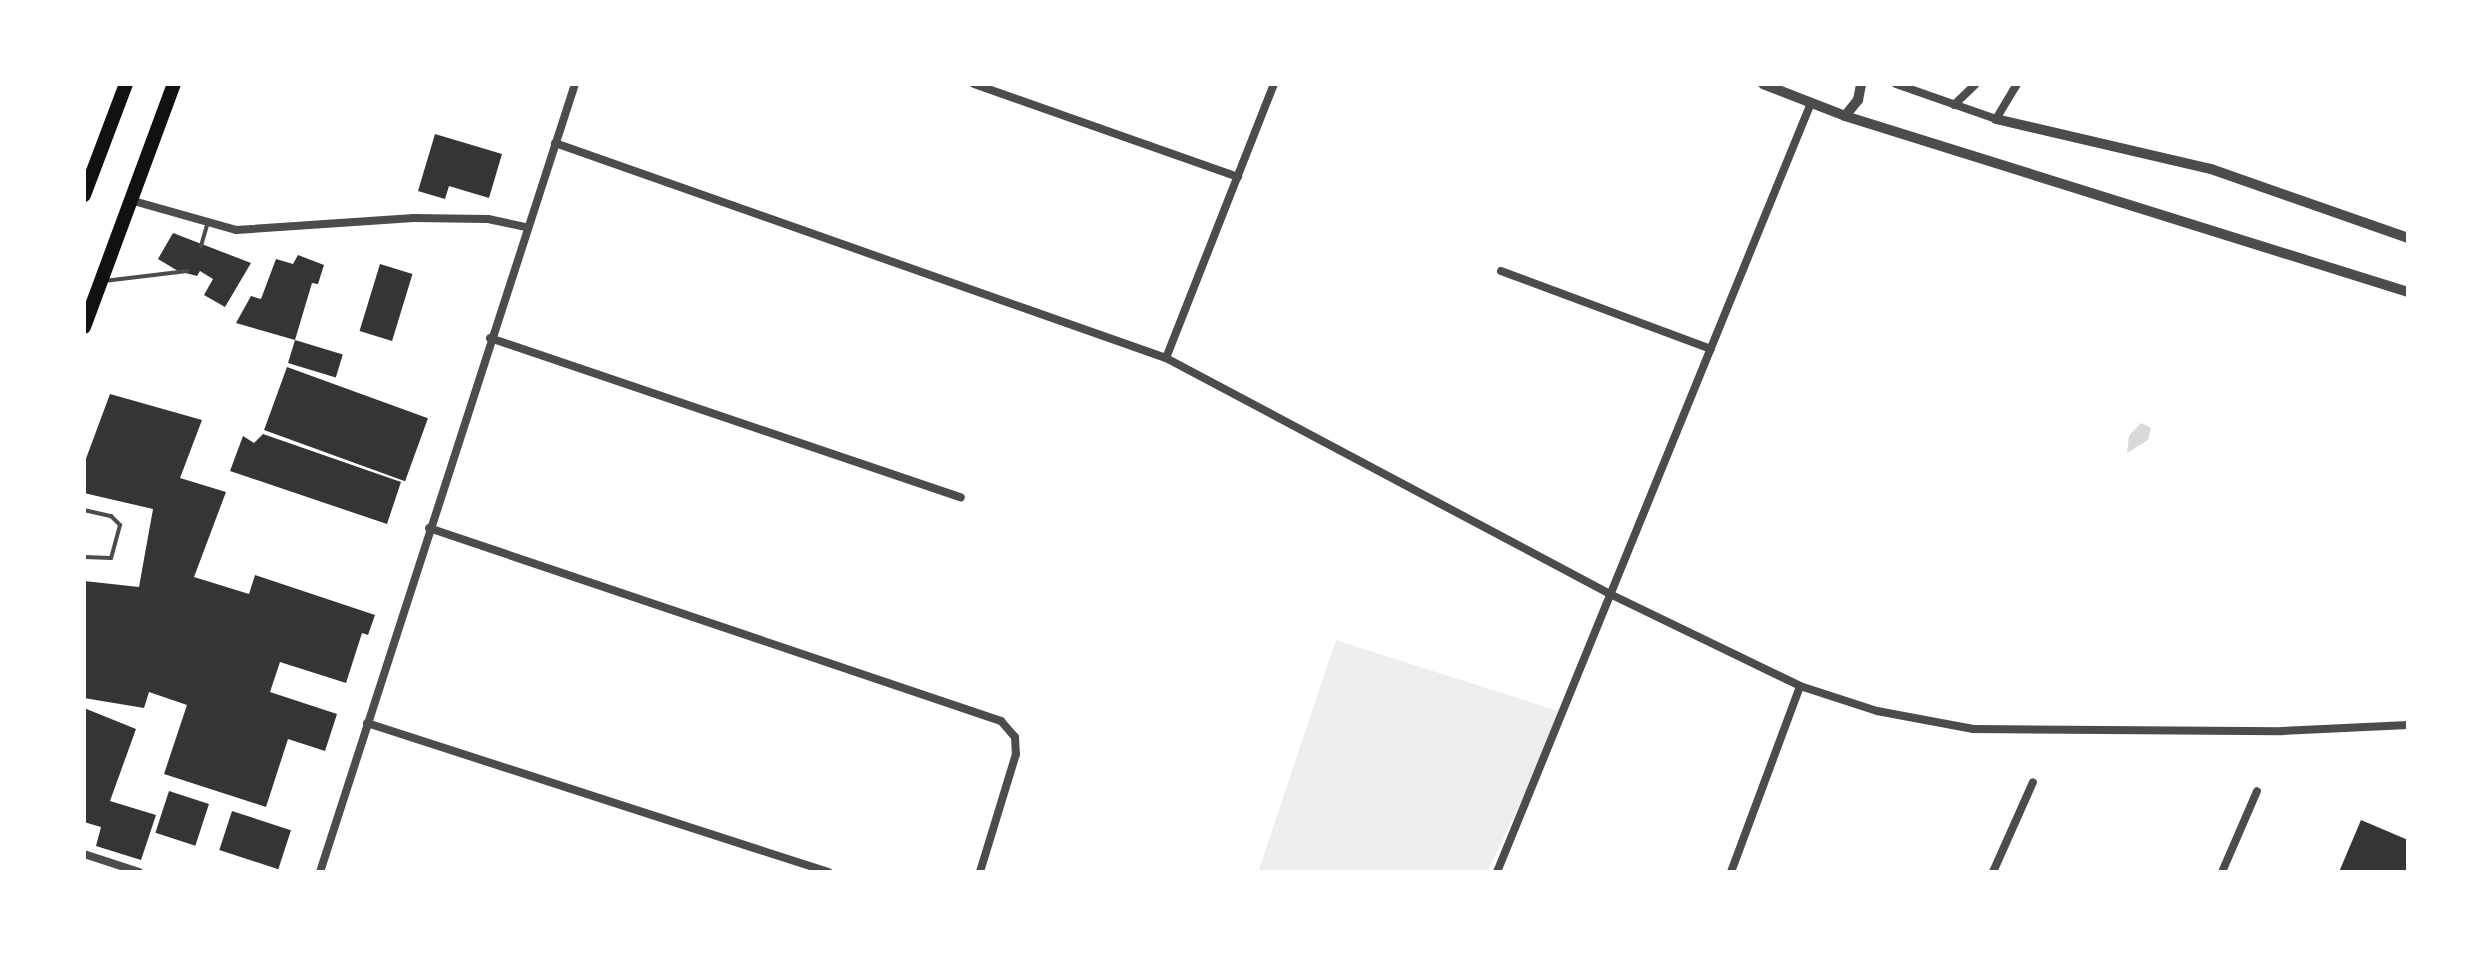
<!DOCTYPE html>
<style>
body{margin:0}
#map{position:relative;width:2492px;height:956px;overflow:hidden;background:#fff;font-family:"Noto Sans",sans-serif}
div>[style]{position:absolute}
.green>*{inset:0;background:#eee}
.water>*{inset:0;background:#d9d9d9}
.building>*{inset:0;background:#353535;transform-origin:0 0}
.service>*{height:4px;margin:-2px;padding:0 2px;transform-origin:2px;border-radius:2px;background:#4c4c4c}
.minor>*{height:8px;margin:-4px;padding:0 4px;transform-origin:4px;border-radius:4px;background:#4c4c4c}
.tertiary>*{height:10px;margin:-5px;padding:0 5px;transform-origin:5px;border-radius:5px;background:#4c4c4c}
.trunk>*{height:14px;margin:-7px;padding:0 7px;transform-origin:7px;border-radius:7px;background:#111}
span{translate:-50% -50%;white-space:nowrap;text-align:center;line-height:1.15;-webkit-text-stroke:7px #fff;paint-order:stroke}
.frame{position:absolute;inset:0;border:86px solid #fff;pointer-events:none}
</style>
<div id="map">
<div class="green">
<div style="clip-path:polygon(1336px 640px,1564px 713px,1487px 872px,1258px 872px)"></div>
</div>
<div class="water">
<div style="clip-path:polygon(2141px 423px,2151px 428px,2148px 440px,2127px 453px,2129px 436px)"></div>
</div>
<div class="building">
<div style="clip-path:polygon(435px 134px,502px 154px,489px 198px,449px 186px,445px 199px,418px 191px)"></div>
<div style="clip-path:polygon(173px 233px,251px 263px,225px 307px,204px 295px,213px 279px,200px 271px,197px 276px,178px 271px,158px 259px)"></div>
<div style="clip-path:polygon(298px 255px,324px 265px,318px 284px,312px 283px,295px 340px,236px 323px,251px 296px,261px 299px,276px 259px,293px 264px)"></div>
<div style="left:380px;top:264px;width:34px;height:70px;rotate:17deg"></div>
<div style="left:295px;top:340px;width:50px;height:24px;rotate:17deg"></div>
<div style="left:287px;top:367px;width:150px;height:67px;rotate:20deg"></div>
<div style="clip-path:polygon(110px 394px,202px 420px,180px 478px,226px 492px,194px 577px,249px 594px,255px 575px,375px 615px,368px 635px,362px 633px,346px 683px,280px 662px,270px 692px,337px 714px,325px 751px,288px 739px,266px 807px,164px 774px,187px 705px,149px 692px,144px 708px,84px 698px,84px 581px,139px 587px,153px 509px,84px 493px,84px 464px)"></div>
<div style="clip-path:polygon(263px 434px,401px 482px,387px 524px,230px 471px,243px 436px,254px 443px)"></div>
<div style="clip-path:polygon(84px 708px,136px 729px,110px 801px,156px 815px,141px 860px,96px 846px,101px 827px,84px 822px)"></div>
<div style="left:169px;top:791px;width:42px;height:44px;rotate:18deg"></div>
<div style="left:232px;top:811px;width:62px;height:41px;rotate:18deg"></div>
<div style="clip-path:polygon(2361px 820px,2408px 840px,2408px 872px,2339px 872px)"></div>
</div>
<div class="service">
<div style="left:201px;top:246px;width:22px;rotate:-74deg"></div>
<div style="left:104px;top:281px;width:84px;rotate:-6.9deg"></div>
<div style="left:84px;top:510px;width:28px;rotate:13deg"></div>
<div style="left:111px;top:516px;width:13px;rotate:45deg"></div>
<div style="left:120px;top:525px;width:34px;rotate:105deg"></div>
<div style="left:111px;top:558px;width:27px;rotate:-178deg"></div>
</div>
<div class="minor">
<div style="left:974px;top:84px;width:280px;rotate:19.4deg"></div>
<div style="left:1896px;top:84px;width:106px;rotate:19.3deg"></div>
<div style="left:1996px;top:119px;width:41px;rotate:-59deg"></div>
<div style="left:1954px;top:105px;width:30px;rotate:-44deg"></div>
<div style="left:555px;top:143px;width:648px;rotate:19.39deg"></div>
<div style="left:1166px;top:358px;width:505px;rotate:27.99deg"></div>
<div style="left:1612px;top:595px;width:209px;rotate:25.8deg"></div>
<div style="left:1800px;top:686px;width:81px;rotate:18deg"></div>
<div style="left:1877px;top:711px;width:98px;rotate:10.6deg"></div>
<div style="left:1973px;top:729px;width:309px;rotate:0.4deg"></div>
<div style="left:2282px;top:731px;width:126px;rotate:-2.7deg"></div>
<div style="left:130px;top:200px;width:110px;rotate:15.8deg"></div>
<div style="left:236px;top:230px;width:178px;rotate:-3.9deg"></div>
<div style="left:414px;top:218px;width:74px;rotate:0.8deg"></div>
<div style="left:488px;top:219px;width:40px;rotate:12deg"></div>
<div style="left:1501px;top:271px;width:224px;rotate:20.4deg"></div>
<div style="left:490px;top:338px;width:497px;rotate:18.7deg"></div>
<div style="left:1166px;top:358px;width:295px;rotate:-68.5deg"></div>
<div style="left:429px;top:528px;width:604px;rotate:18.65deg"></div>
<div style="left:1001px;top:721px;width:21px;rotate:49deg"></div>
<div style="left:1015px;top:737px;width:17px;rotate:87deg"></div>
<div style="left:1016px;top:754px;width:123px;rotate:107deg"></div>
<div style="left:367px;top:723px;width:485px;rotate:17.9deg"></div>
<div style="left:84px;top:854px;width:58px;rotate:18.1deg"></div>
<div style="left:320px;top:872px;width:828px;rotate:-72.07deg"></div>
<div style="left:1497px;top:872px;width:831px;rotate:-67.79deg"></div>
<div style="left:1731px;top:872px;width:198px;rotate:-69.6deg"></div>
<div style="left:1993px;top:872px;width:98px;rotate:-66deg"></div>
<div style="left:2222px;top:872px;width:88px;rotate:-66.6deg"></div>
</div>
<div class="tertiary">
<div style="left:1763px;top:84px;width:88px;rotate:21.3deg"></div>
<div style="left:1845px;top:116px;width:21px;rotate:-51deg"></div>
<div style="left:1858px;top:100px;width:16px;rotate:-79deg"></div>
<div style="left:1845px;top:116px;width:590px;rotate:17.36deg"></div>
<div style="left:1996px;top:119px;width:221px;rotate:13.1deg"></div>
<div style="left:2211px;top:169px;width:209px;rotate:19.3deg"></div>
</div>
<div class="trunk">
<div style="left:84px;top:195px;width:119px;rotate:-69.3deg"></div>
<div style="left:84px;top:327px;width:259px;rotate:-69.7deg"></div>
</div>
<div class="frame"></div>
</div>
